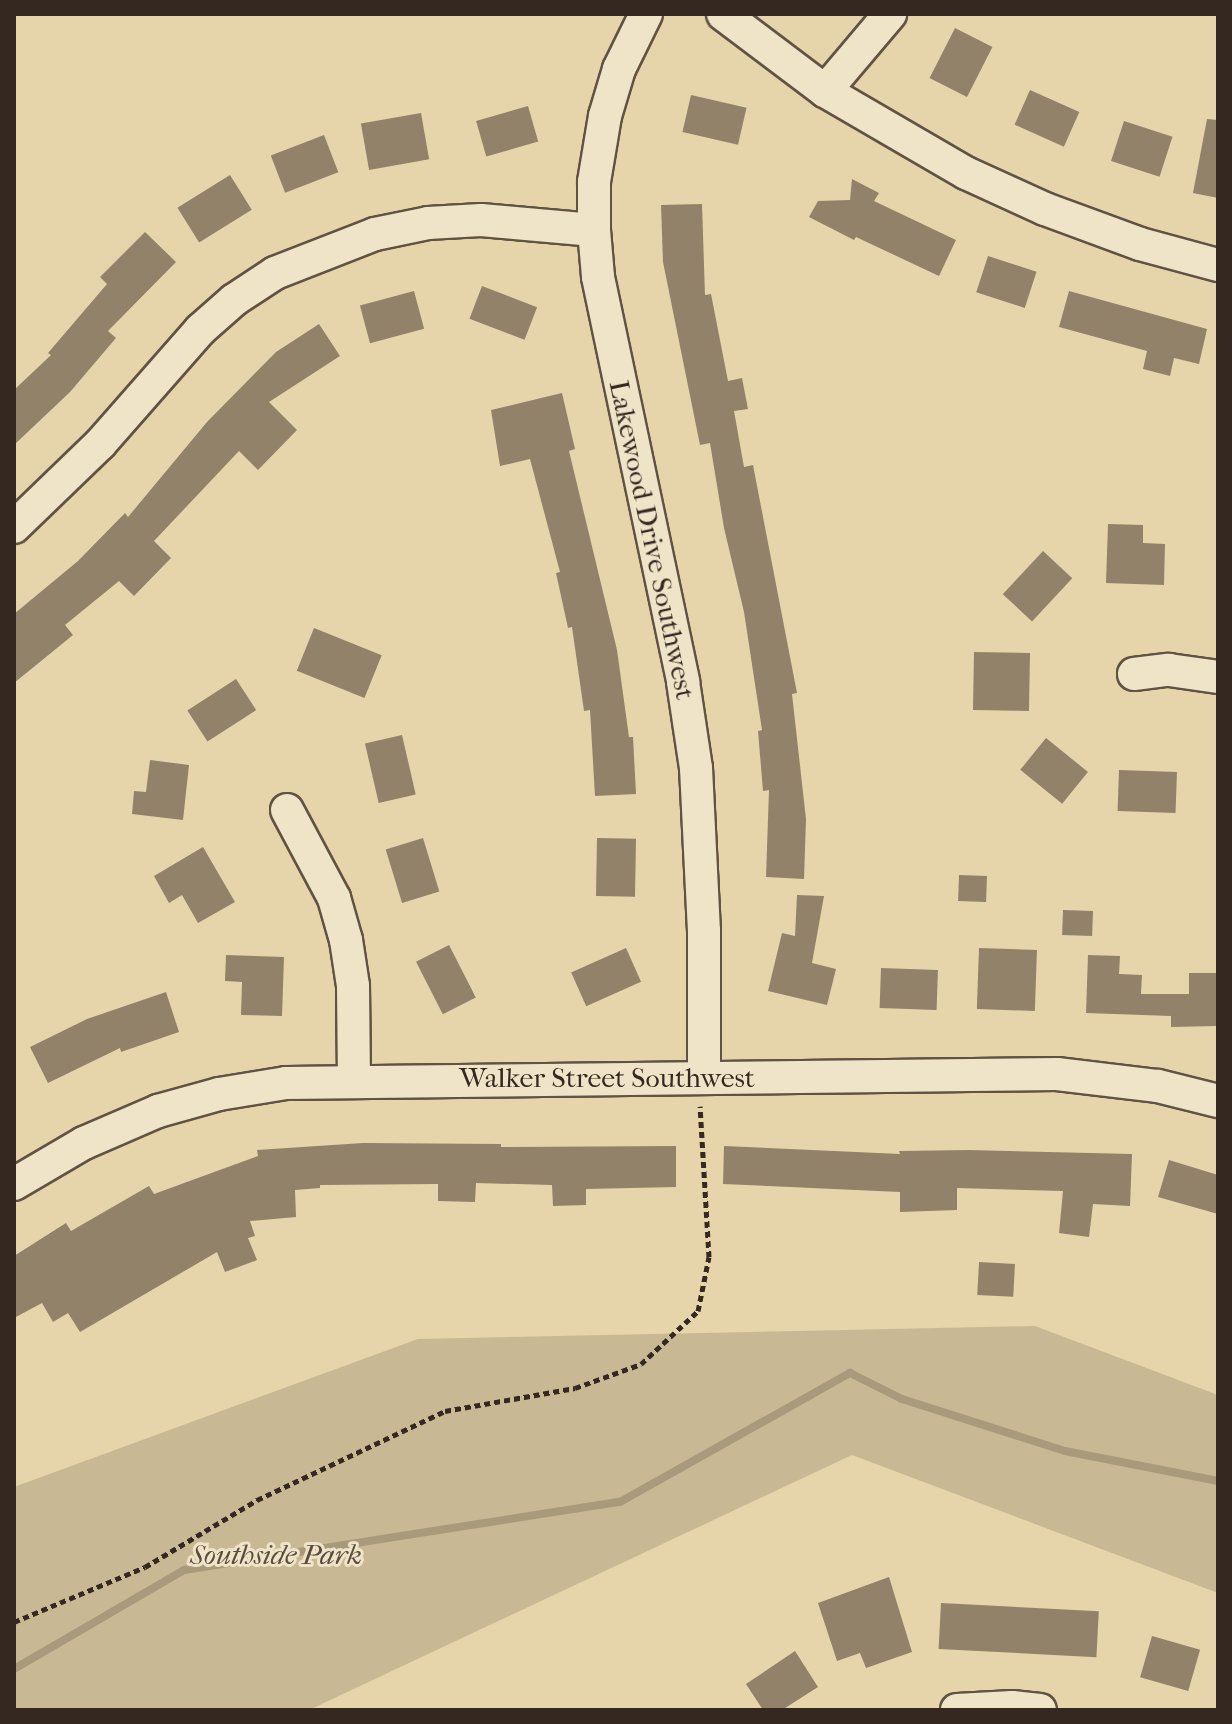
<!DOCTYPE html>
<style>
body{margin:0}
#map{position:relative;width:1232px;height:1724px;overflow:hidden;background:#e6d5ab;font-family:"IM FELL French Canon",serif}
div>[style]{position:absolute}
.green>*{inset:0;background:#c8b894}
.stream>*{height:8px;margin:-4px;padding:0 4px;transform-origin:4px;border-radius:4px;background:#aa9a7c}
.building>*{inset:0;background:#918269;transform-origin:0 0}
.path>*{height:5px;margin-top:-2.5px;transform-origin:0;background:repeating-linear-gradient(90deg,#352821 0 6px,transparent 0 10px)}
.roads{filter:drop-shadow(2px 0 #615344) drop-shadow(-2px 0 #615344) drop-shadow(0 2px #615344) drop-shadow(0 -2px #615344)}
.minor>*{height:32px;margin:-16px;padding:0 16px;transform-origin:16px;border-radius:16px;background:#efe4c8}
span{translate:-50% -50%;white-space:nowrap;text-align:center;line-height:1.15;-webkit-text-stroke:6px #efe4c8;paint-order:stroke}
.street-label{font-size:28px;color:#352821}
.park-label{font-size:28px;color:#5a4c3e;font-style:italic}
.frame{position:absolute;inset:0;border:16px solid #352821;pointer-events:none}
</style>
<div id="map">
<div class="green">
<div style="clip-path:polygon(1035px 1326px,1218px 1395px,1218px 1593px,852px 1455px,309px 1710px,14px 1710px,14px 1487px,418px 1339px)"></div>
</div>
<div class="stream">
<div style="left:14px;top:1669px;width:197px;rotate:-30.2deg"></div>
<div style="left:184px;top:1570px;width:441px;rotate:-8.9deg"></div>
<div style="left:620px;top:1502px;width:264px;rotate:-29.3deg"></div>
<div style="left:850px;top:1373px;width:58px;rotate:26.6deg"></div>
<div style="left:902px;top:1399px;width:171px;rotate:17.7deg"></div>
<div style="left:1065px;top:1451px;width:156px;rotate:11.1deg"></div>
</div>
<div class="building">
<div style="left:955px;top:28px;width:42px;height:56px;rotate:27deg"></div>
<div style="left:1030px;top:90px;width:54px;height:38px;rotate:24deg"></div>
<div style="left:691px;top:95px;width:57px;height:38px;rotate:13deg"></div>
<div style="left:528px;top:106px;width:37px;height:54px;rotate:74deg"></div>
<div style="left:421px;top:113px;width:47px;height:61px;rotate:80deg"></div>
<div style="clip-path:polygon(1207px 119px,1218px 120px,1218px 198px,1193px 193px)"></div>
<div style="left:1124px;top:121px;width:51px;height:42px;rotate:18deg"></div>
<div style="left:324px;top:135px;width:40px;height:57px;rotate:69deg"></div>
<div style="left:230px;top:175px;width:41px;height:62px;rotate:58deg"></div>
<div style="clip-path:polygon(852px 179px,879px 193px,874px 201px,956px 240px,939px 276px,856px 237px,854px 240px,809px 217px,818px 201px,850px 200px)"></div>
<div style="clip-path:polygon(702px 204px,705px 295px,711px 294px,728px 381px,742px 378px,748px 409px,734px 411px,744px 467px,753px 465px,797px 693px,792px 694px,806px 819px,804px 879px,766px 877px,769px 790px,763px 791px,758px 731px,762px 730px,744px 612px,724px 528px,710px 443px,700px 445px,663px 262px,661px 205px)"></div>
<div style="clip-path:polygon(145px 232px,176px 262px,108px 331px,116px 338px,70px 392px,14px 445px,14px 390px,51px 355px,48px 353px,107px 284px,100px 277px)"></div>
<div style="left:988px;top:256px;width:51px;height:38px;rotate:18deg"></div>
<div style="left:482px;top:286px;width:59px;height:35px;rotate:21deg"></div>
<div style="left:414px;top:291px;width:39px;height:56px;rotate:75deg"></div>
<div style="clip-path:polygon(1069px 291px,1207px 329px,1199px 364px,1174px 358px,1170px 376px,1143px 369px,1147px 351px,1059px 327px)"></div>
<div style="clip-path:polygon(319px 324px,340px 356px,269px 402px,297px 430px,258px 470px,239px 451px,154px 541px,171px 558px,134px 596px,119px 581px,65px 625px,73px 635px,14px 683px,14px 614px,78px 561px,125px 513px,128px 517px,207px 422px,276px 352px)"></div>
<div style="clip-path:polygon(562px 393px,575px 449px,569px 451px,617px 650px,629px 737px,633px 737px,636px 794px,595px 796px,590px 710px,584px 711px,572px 627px,568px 628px,556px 573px,560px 572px,530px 459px,500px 466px,491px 410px)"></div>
<div style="clip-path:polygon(1108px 524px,1143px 525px,1143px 543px,1165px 544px,1164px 585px,1106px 583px)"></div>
<div style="left:1043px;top:551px;width:40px;height:59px;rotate:43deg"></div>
<div style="left:314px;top:628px;width:73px;height:46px;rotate:22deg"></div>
<div style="left:974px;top:652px;width:56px;height:58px;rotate:1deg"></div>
<div style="left:236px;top:679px;width:37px;height:58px;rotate:57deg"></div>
<div style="left:402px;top:735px;width:61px;height:38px;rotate:77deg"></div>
<div style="left:1046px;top:738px;width:54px;height:41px;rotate:39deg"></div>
<div style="clip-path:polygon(150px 760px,189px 765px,183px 820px,132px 814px,134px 791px,146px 792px)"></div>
<div style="left:1119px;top:770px;width:58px;height:41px;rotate:2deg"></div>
<div style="left:423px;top:838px;width:56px;height:39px;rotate:73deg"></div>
<div style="left:597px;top:838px;width:39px;height:58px;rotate:1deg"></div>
<div style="clip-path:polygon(203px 847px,235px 902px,198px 923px,182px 895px,169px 903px,154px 876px)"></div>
<div style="left:959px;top:875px;width:28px;height:26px;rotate:2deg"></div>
<div style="clip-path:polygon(797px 895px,824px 896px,812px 963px,836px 969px,827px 1005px,768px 991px,782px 933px,795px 936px)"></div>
<div style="left:1063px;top:910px;width:30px;height:25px;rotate:2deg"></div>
<div style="left:449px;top:945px;width:59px;height:37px;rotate:63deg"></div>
<div style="left:626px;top:948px;width:37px;height:60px;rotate:66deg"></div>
<div style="left:979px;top:948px;width:58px;height:61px;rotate:2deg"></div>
<div style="clip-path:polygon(226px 955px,284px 957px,282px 1016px,241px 1015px,242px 982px,225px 981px)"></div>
<div style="clip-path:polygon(1088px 955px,1120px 956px,1119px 974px,1142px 975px,1141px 994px,1189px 994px,1189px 973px,1218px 973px,1218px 1026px,1171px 1027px,1171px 1016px,1086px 1013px)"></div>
<div style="left:881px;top:968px;width:57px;height:40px;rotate:2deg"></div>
<div style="clip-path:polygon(166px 992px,179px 1032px,121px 1052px,120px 1048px,48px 1083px,30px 1047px,87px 1019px)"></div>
<div style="clip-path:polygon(363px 1143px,501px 1144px,501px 1147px,676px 1146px,676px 1187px,586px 1189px,586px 1205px,553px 1206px,552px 1185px,476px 1183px,475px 1202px,438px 1201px,438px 1184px,320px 1185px,320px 1188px,295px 1190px,296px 1217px,250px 1221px,255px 1236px,248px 1238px,257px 1260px,225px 1272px,217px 1252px,80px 1332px,68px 1313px,53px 1322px,42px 1303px,14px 1318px,14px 1256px,66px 1223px,71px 1231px,149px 1186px,154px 1194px,258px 1156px,257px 1150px)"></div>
<div style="clip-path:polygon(724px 1146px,900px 1154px,899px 1151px,969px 1150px,1132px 1154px,1130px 1206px,1093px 1204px,1089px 1237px,1059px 1233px,1063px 1191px,957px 1188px,957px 1210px,900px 1212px,900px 1192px,723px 1184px)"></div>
<div style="clip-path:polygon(1169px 1160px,1218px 1175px,1218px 1214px,1158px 1197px)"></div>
<div style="left:979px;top:1262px;width:36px;height:33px;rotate:3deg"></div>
<div style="clip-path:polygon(889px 1577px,912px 1652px,866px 1668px,860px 1653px,837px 1661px,818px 1603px)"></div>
<div style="left:941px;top:1603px;width:158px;height:46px;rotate:3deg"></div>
<div style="left:1152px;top:1636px;width:50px;height:43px;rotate:16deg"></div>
<div style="clip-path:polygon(795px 1651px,818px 1687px,782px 1710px,763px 1710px,746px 1684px)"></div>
</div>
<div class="path">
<div style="left:14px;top:1622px;width:142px;rotate:-22.8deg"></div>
<div style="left:145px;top:1567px;width:131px;rotate:-30.9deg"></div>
<div style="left:257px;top:1500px;width:208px;rotate:-25.3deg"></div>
<div style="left:445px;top:1411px;width:132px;rotate:-10deg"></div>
<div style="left:575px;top:1388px;width:70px;rotate:-20deg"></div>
<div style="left:641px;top:1364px;width:78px;rotate:-42.9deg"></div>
<div style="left:698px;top:1311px;width:55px;rotate:-78.5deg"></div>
<div style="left:709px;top:1257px;width:151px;rotate:-93.4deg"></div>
</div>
<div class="roads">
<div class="minor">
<div style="left:646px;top:14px;width:61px;rotate:116.1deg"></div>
<div style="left:619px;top:69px;width:49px;rotate:106.6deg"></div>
<div style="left:605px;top:116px;width:67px;rotate:99.5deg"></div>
<div style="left:594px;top:182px;width:48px;rotate:90deg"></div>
<div style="left:594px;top:230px;width:47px;rotate:85.1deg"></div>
<div style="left:598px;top:277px;width:414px;rotate:78.1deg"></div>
<div style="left:683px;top:682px;width:87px;rotate:81.4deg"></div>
<div style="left:696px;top:768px;width:163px;rotate:87.2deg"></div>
<div style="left:704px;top:931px;width:146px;rotate:90deg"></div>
<div style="left:723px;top:14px;width:128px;rotate:37deg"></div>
<div style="left:825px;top:91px;width:163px;rotate:30.2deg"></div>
<div style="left:966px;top:173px;width:87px;rotate:24.5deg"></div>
<div style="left:1045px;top:209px;width:101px;rotate:20.2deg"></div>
<div style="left:1140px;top:244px;width:81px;rotate:15.1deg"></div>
<div style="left:825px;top:91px;width:101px;rotate:-49.8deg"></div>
<div style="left:14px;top:527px;width:120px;rotate:-44deg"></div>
<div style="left:100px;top:444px;width:152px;rotate:-48.7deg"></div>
<div style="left:200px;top:330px;width:45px;rotate:-41.4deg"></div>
<div style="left:234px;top:300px;width:49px;rotate:-33.4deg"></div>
<div style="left:275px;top:273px;width:107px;rotate:-21.3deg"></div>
<div style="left:375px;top:234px;width:54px;rotate:-11.7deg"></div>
<div style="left:428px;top:223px;width:53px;rotate:-3.2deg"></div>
<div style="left:481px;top:220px;width:113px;rotate:5.1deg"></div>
<div style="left:1134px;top:674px;width:35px;rotate:-7deg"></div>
<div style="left:1169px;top:670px;width:49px;rotate:8.1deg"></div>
<div style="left:287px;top:810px;width:100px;rotate:61.9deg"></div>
<div style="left:334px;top:898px;width:44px;rotate:74.1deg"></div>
<div style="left:346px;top:940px;width:47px;rotate:81.3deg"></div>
<div style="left:353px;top:986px;width:94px;rotate:89.4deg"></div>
<div style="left:14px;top:1184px;width:81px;rotate:-30.4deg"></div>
<div style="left:84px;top:1143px;width:81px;rotate:-23.4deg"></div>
<div style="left:158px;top:1111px;width:63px;rotate:-15.6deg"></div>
<div style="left:219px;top:1094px;width:68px;rotate:-9.3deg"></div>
<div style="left:286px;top:1083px;width:771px;rotate:-0.67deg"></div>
<div style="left:1057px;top:1074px;width:102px;rotate:6.8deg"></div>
<div style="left:1158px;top:1086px;width:62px;rotate:14deg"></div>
<div style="left:957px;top:1710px;width:55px;rotate:-3.1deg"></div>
<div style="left:1012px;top:1707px;width:28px;rotate:6deg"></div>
</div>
</div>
<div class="street-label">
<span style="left:652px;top:540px;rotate:78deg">Lakewood Drive Southwest</span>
<span style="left:607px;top:1078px">Walker Street Southwest</span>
</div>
<div class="park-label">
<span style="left:276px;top:1555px">Southside Park</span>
</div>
<div class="frame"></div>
</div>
